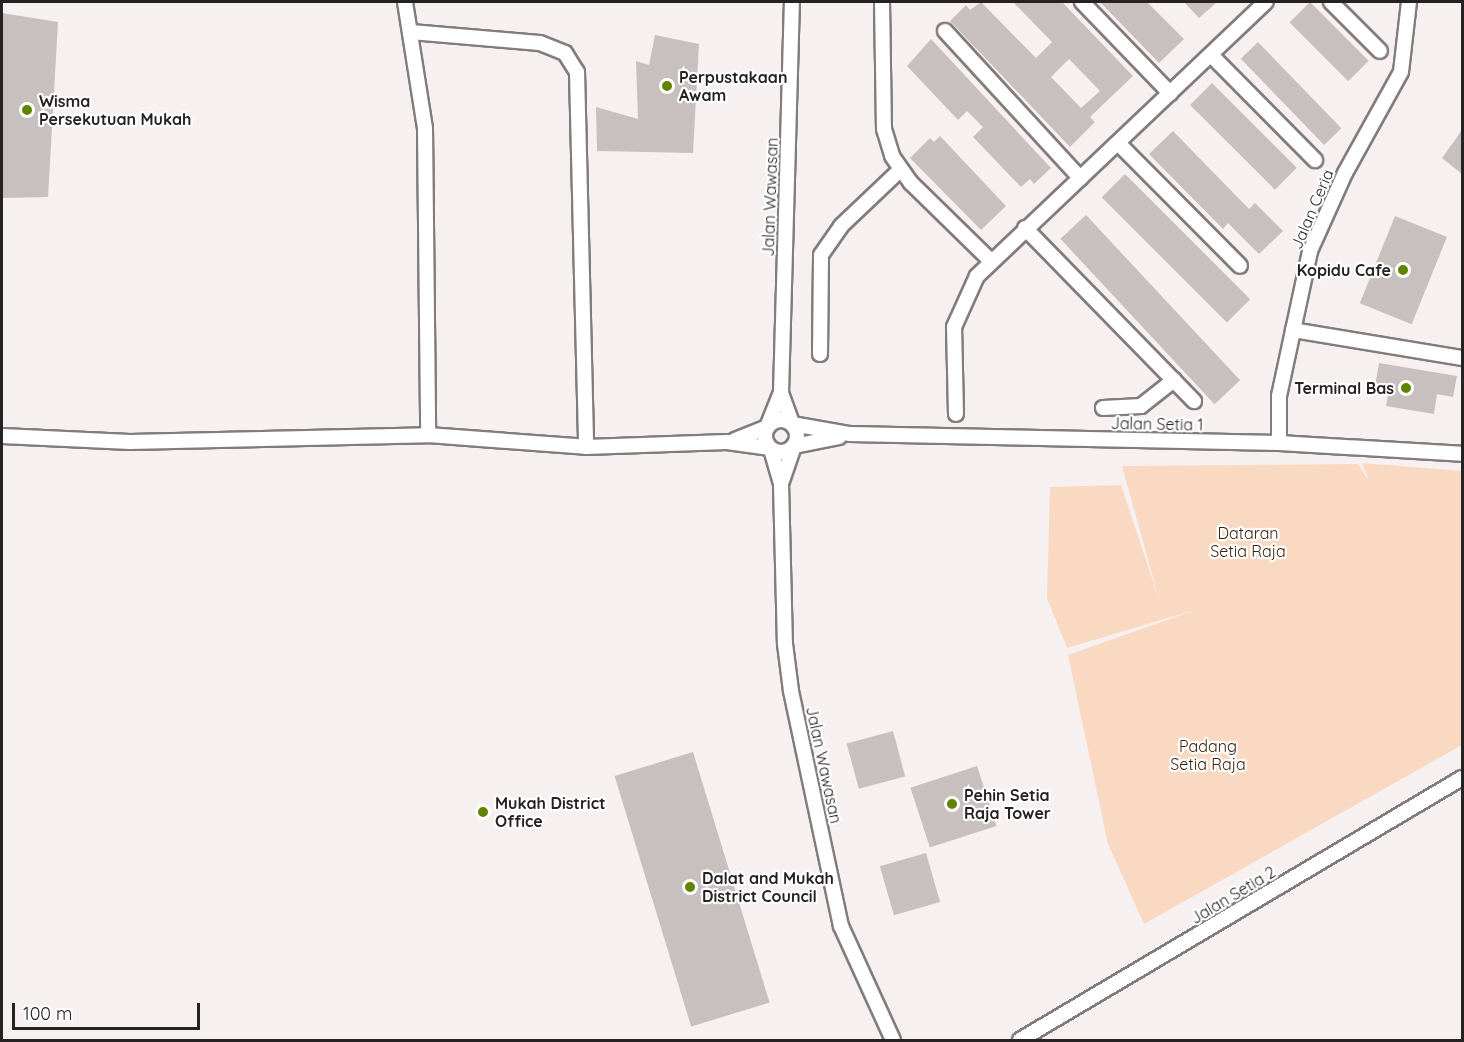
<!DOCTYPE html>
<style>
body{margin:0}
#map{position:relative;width:1464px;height:1042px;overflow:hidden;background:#f7f0f0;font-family:Quicksand,sans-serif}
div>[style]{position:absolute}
.green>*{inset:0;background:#f9d9c1}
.building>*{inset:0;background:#c7c0be;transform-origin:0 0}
.roads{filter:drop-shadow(2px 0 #837c7c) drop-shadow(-2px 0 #837c7c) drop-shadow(0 2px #837c7c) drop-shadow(0 -2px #837c7c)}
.minor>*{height:14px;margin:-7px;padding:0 7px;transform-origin:7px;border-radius:7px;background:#fff}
.minor>.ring{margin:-7px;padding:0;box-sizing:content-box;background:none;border:14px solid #fff;border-radius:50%}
.dots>*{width:16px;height:16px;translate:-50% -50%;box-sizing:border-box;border:3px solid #fff;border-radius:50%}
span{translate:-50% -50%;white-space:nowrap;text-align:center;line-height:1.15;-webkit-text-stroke:4.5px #fff;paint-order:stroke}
.poi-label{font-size:16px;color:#252223;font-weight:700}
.left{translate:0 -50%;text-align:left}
.right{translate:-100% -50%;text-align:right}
.street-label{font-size:16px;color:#252223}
.park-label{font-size:16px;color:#3c230e}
.frame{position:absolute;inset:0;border:3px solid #252223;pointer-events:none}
.scale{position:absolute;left:12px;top:1003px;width:188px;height:27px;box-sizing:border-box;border:3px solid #252223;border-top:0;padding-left:8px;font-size:18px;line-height:21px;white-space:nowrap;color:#252223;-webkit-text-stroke:4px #fff;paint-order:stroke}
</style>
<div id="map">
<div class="green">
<div style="clip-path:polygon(1362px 463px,1462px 471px,1462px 745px,1144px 924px,1108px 844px,1068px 655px,1198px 609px,1067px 648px,1047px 598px,1050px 487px,1121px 485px,1159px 599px,1122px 466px,1358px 464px,1369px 481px)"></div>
</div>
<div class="building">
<div style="clip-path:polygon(evenodd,981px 2px,1036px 58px,1052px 42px,1013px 2px,1062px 2px,1133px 76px,1090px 117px,1095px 122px,1070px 147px,950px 21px,966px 5px,970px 10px,981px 2px,1069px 59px,1100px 91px,1081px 108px,1051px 77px,1069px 59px)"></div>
<div style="clip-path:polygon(1100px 2px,1147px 2px,1184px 39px,1159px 63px)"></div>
<div style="clip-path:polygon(1184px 2px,1217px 2px,1199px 18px)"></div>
<div style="left:1310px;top:2px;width:83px;height:29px;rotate:45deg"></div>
<div style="clip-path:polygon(2px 13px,58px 22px,48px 197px,2px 198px)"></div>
<div style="clip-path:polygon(655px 35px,699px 44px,693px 153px,597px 151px,596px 107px,638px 119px,636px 61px,649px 65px)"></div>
<div style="clip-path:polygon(931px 39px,1051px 168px,1034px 184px,1030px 179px,1021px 187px,973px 137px,983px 127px,967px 111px,958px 120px,907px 66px)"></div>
<div style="left:1258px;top:42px;width:120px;height:24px;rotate:46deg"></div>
<div style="left:1212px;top:83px;width:120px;height:31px;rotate:45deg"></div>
<div style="clip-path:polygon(1462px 130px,1462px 174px,1442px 158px)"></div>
<div style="clip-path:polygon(1173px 131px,1249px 209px,1255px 203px,1283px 231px,1259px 254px,1228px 223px,1223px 229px,1149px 154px)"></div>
<div style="clip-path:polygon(940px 136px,1006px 206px,981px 230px,910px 158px,930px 138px,934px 142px)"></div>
<div style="left:1125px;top:174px;width:177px;height:33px;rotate:45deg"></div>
<div style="left:1086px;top:215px;width:226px;height:35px;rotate:47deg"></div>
<div style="left:1395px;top:216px;width:56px;height:94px;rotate:22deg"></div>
<div style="clip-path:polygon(1379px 363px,1457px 376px,1453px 397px,1437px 394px,1434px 414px,1386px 406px,1389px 388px,1375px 386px)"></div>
<div style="left:893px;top:731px;width:47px;height:48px;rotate:75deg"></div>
<div style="left:693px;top:752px;width:262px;height:82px;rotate:73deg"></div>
<div style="left:977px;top:766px;width:63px;height:70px;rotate:72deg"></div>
<div style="left:926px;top:853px;width:51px;height:48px;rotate:74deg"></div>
</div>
<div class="roads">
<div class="minor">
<div style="left:405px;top:2px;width:128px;rotate:81deg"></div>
<div style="left:425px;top:128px;width:307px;rotate:89.4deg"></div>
<div style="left:882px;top:2px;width:127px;rotate:89.1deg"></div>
<div style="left:884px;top:129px;width:28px;rotate:73deg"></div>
<div style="left:892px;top:156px;width:33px;rotate:55deg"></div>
<div style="left:911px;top:183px;width:110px;rotate:44.3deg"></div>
<div style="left:1082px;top:2px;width:127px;rotate:46deg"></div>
<div style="left:1331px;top:2px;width:69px;rotate:45deg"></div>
<div style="left:945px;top:31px;width:200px;rotate:47.4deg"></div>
<div style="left:411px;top:32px;width:129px;rotate:4.9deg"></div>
<div style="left:540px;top:43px;width:27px;rotate:22deg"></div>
<div style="left:565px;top:53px;width:22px;rotate:58deg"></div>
<div style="left:577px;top:72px;width:375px;rotate:88.6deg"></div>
<div style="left:1211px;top:55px;width:148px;rotate:45.3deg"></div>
<div style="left:1118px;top:143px;width:173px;rotate:45.2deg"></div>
<div style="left:1025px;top:228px;width:242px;rotate:45.7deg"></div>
<div style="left:1293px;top:330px;width:171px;rotate:9.4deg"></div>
<div style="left:820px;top:354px;width:99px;rotate:-89.4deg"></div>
<div style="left:821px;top:255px;width:35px;rotate:-55deg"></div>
<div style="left:841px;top:226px;width:81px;rotate:-43.5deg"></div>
<div style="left:781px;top:393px;width:33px;rotate:70deg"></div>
<div style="left:792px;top:424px;width:59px;rotate:9.8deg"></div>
<div style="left:850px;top:434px;width:429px;rotate:1.2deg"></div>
<div style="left:1279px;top:443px;width:183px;rotate:3.4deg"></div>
<div style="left:1103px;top:408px;width:38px;rotate:-3deg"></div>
<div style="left:1141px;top:406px;width:42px;rotate:-38.2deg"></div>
<div style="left:956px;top:414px;width:87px;rotate:-91.3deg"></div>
<div style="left:954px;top:327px;width:56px;rotate:-65.7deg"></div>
<div style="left:977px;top:276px;width:398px;rotate:-43.5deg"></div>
<div class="ring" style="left:765px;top:420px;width:18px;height:18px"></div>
<div style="left:2px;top:436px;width:128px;rotate:2.7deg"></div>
<div style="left:130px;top:442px;width:298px;rotate:-1.3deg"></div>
<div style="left:428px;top:435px;width:158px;rotate:4.3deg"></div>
<div style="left:586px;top:447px;width:141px;rotate:-2deg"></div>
<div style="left:727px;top:442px;width:42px;rotate:8.1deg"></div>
<div style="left:735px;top:440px;width:35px;rotate:-22deg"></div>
<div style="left:767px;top:427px;width:37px;rotate:-68deg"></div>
<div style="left:781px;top:393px;width:391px;rotate:-88.4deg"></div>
<div style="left:1279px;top:443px;width:47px;rotate:-90deg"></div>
<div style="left:1279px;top:396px;width:148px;rotate:-77.9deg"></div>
<div style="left:1310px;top:251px;width:85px;rotate:-65.8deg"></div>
<div style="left:1345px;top:173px;width:115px;rotate:-61deg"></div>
<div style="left:1401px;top:72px;width:70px;rotate:-83.5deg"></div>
<div style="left:771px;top:449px;width:35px;rotate:74deg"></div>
<div style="left:781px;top:483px;width:161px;rotate:88.6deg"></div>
<div style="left:785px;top:644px;width:47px;rotate:82.7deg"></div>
<div style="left:791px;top:691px;width:240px;rotate:78deg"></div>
<div style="left:841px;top:926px;width:125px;rotate:65.5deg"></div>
<div style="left:782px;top:481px;width:37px;rotate:-71deg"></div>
<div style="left:794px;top:446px;width:46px;rotate:-11.3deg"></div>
<div style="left:1020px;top:1040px;width:514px;rotate:-30.66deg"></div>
</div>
</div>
<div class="dots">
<div style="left:667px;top:86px;background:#608400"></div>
<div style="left:27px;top:110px;background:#608400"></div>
<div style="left:1403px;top:270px;background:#608400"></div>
<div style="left:1406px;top:388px;background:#608400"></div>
<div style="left:952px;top:804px;background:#608400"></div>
<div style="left:483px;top:812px;background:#608400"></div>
<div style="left:690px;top:887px;background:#608400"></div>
</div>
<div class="poi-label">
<span class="left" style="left:679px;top:86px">Perpustakaan<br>Awam</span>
<span class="left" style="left:39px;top:110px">Wisma<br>Persekutuan Mukah</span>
<span class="right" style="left:1391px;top:270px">Kopidu Cafe</span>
<span class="right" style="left:1394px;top:388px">Terminal Bas</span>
<span class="left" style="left:964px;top:804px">Pehin Setia<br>Raja Tower</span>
<span class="left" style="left:495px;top:812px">Mukah District<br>Office</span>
<span class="left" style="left:702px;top:887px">Dalat and Mukah<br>District Council</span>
</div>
<div class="street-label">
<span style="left:770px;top:197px;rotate:-88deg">Jalan Wawasan</span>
<span style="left:1312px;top:209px;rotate:-67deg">Jalan Ceria</span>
<span style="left:1157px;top:424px;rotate:1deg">Jalan Setia 1</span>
<span style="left:824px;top:765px;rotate:78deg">Jalan Wawasan</span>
<span style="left:1233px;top:895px;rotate:-31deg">Jalan Setia 2</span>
</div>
<div class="park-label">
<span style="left:1248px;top:542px">Dataran<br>Setia Raja</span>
<span style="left:1208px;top:755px">Padang<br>Setia Raja</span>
</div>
<div class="frame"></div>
<div class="scale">100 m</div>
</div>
